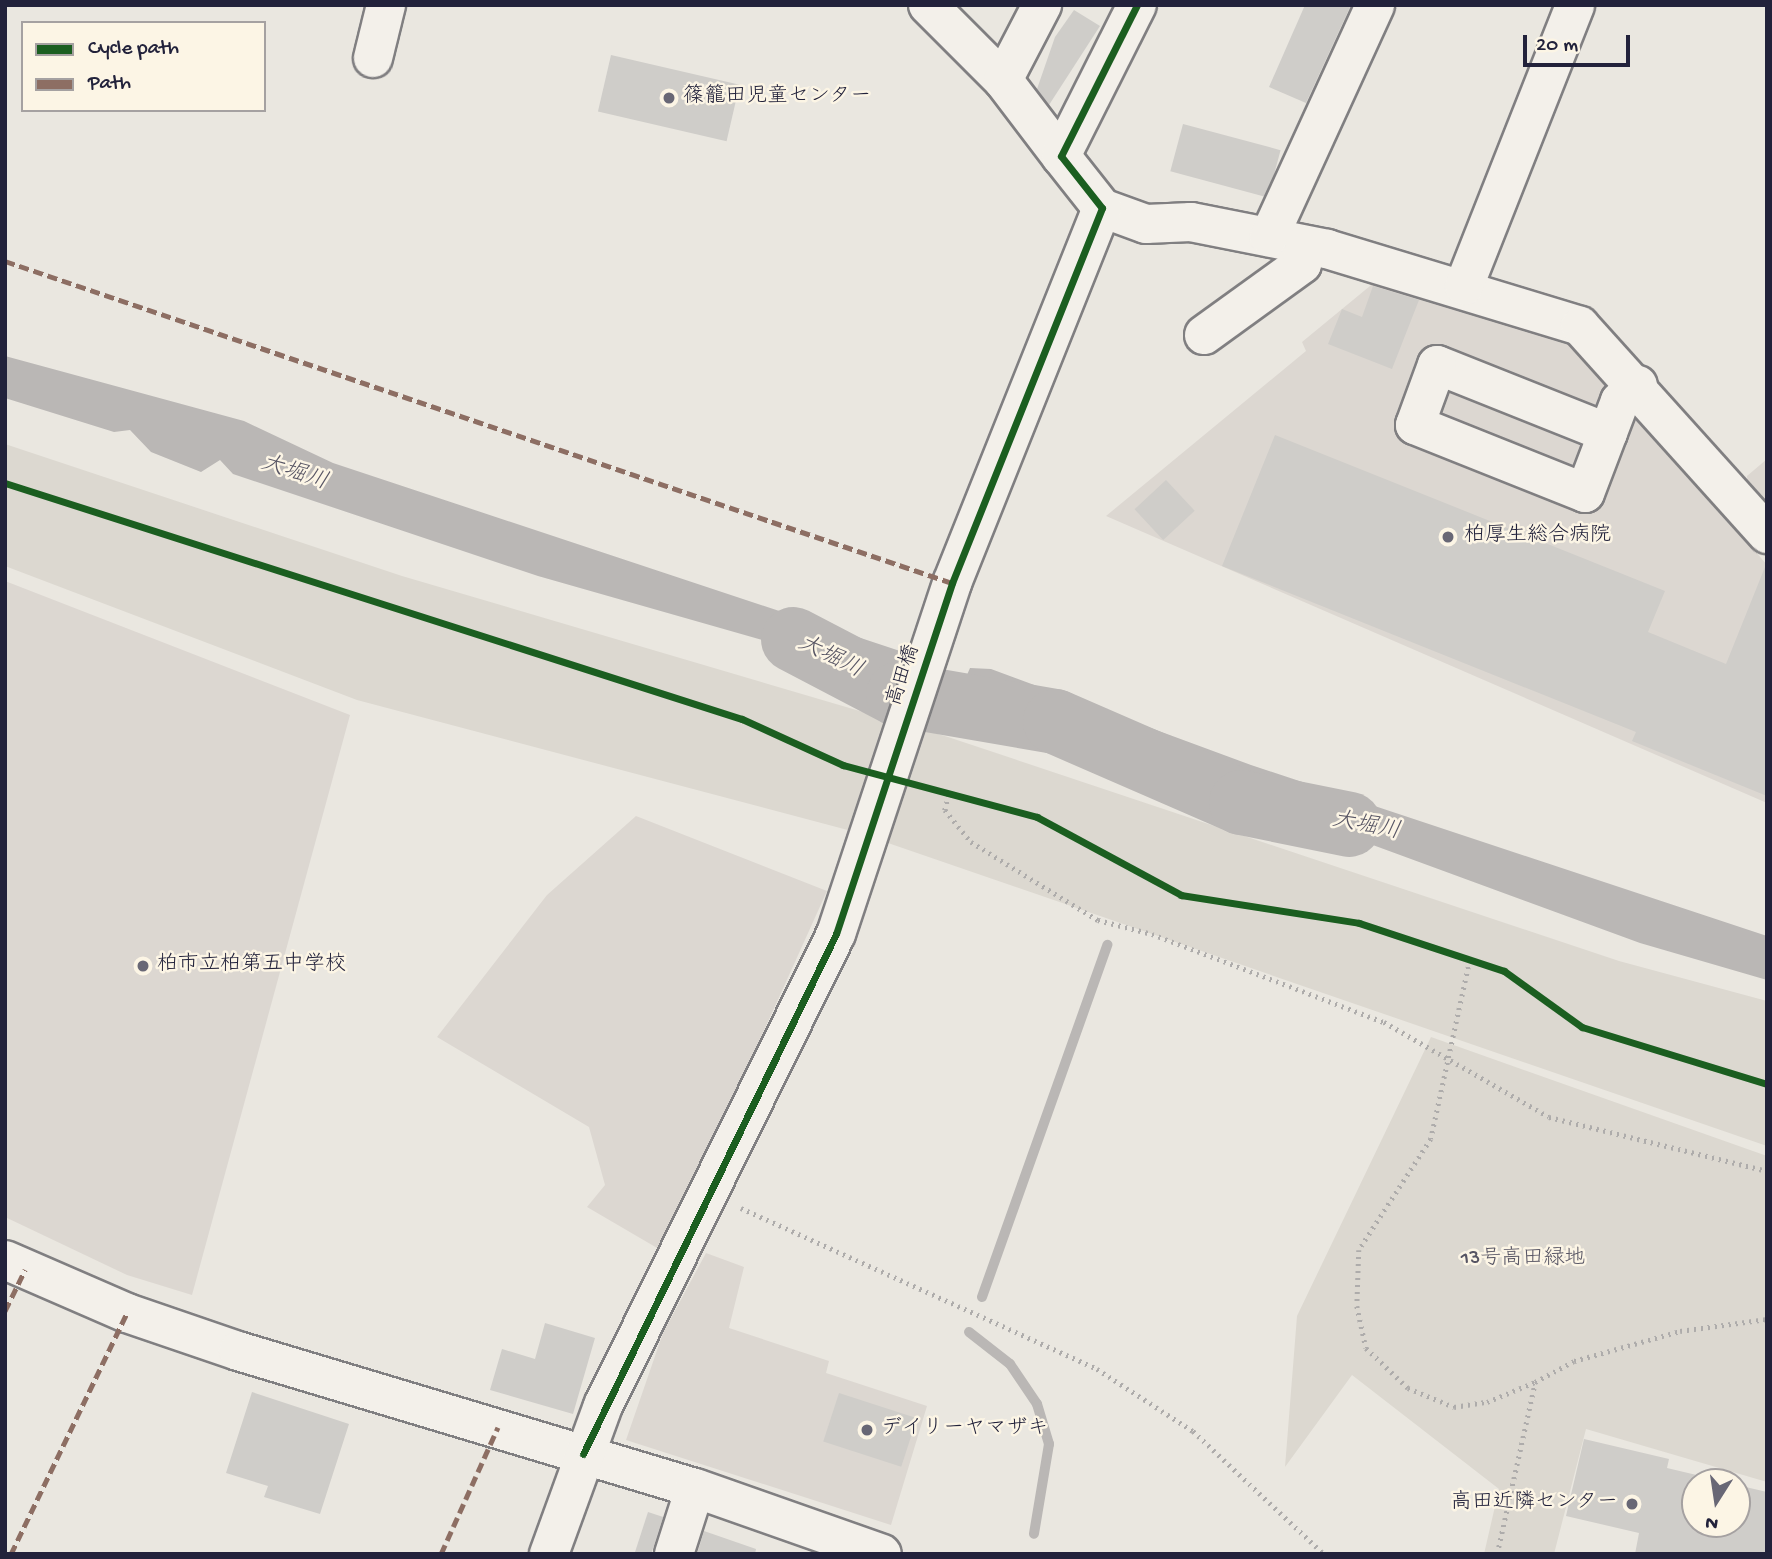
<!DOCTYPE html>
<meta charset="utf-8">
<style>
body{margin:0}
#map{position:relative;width:1772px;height:1559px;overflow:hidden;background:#eae7e0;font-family:"Gochi Hand","Klee One",sans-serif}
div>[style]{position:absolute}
.built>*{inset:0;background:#dcd7d1}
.green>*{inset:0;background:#dcd8d0}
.water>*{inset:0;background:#bab7b5}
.stream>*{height:10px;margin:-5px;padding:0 5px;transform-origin:5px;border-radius:5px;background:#bab7b5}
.river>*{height:65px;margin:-32.5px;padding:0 32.5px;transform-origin:32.5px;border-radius:32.5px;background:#bab7b5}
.building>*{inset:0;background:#cfcdc9;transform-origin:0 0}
.path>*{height:4.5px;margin-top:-2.25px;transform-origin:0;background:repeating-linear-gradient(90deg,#aeacab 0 2px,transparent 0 7px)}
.roads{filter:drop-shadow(2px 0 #807f81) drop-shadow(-2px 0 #807f81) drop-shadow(0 2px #807f81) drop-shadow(0 -2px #807f81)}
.minor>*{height:38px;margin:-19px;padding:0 19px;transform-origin:19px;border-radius:19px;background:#f3f0ea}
.quiet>*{height:5px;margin-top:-2.5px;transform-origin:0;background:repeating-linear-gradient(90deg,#8d6e63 0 10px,transparent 0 15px)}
.cycleway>*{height:7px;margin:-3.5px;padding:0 3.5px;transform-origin:3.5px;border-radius:3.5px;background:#1b5e20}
.dots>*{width:19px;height:19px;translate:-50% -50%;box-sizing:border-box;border:4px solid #fcf5e5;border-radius:50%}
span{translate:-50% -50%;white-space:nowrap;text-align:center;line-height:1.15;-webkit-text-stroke:5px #fcf5e5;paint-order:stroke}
.poi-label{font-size:21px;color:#22223b}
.left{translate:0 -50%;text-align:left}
.right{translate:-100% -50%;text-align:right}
.street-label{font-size:21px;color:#22223b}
.park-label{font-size:21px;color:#575564}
.water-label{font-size:23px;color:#575564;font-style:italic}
.frame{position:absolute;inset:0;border:7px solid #22223b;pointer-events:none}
.legend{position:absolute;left:21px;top:21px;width:245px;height:91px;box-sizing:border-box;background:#fcf5e5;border:2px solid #a5a1a1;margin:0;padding:9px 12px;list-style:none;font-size:21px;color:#22223b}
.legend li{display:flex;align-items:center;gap:14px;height:35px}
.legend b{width:35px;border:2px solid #a5a1a1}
.north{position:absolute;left:1681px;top:1468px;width:70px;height:70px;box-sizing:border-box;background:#fcf5e5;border:2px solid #a5a1a1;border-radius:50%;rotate:192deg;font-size:19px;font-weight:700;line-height:28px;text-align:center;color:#22223b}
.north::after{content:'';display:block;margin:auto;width:24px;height:32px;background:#686775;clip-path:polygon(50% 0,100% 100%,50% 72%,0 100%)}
.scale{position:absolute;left:1523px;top:35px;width:107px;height:32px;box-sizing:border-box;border:4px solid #22223b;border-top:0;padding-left:9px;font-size:21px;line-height:24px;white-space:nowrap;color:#22223b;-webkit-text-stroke:5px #fcf5e5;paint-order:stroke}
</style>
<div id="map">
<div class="built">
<div style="clip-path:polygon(1387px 272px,1565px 328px,1767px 565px,1767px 803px,1106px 516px,1306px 351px,1302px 342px)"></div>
<div style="clip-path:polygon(1767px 459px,1767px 511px,1748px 490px,1747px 476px)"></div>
<div style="clip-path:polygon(5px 581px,350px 715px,192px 1295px,127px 1275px,5px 1217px)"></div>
<div style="clip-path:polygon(636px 816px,827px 891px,664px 1252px,587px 1207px,605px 1185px,589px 1127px,437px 1037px,547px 895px)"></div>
<div style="clip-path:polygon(706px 1253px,744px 1267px,729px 1328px,829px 1361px,826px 1373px,927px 1406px,891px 1525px,626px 1440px,663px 1333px)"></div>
</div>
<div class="green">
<div style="clip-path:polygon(5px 444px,402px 576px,948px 737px,1619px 961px,1767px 1001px,1767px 1146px,859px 833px,357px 700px,5px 566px)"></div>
<div style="clip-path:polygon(1431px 1037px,1767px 1156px,1767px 1482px,1586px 1429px,1554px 1554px,1484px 1554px,1499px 1489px,1352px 1375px,1285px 1467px,1297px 1316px)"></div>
</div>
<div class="water">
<div style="clip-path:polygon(5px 356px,244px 421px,333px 463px,906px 653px,903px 694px,829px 659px,538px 576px,233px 474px,220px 460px,201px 472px,151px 452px,130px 430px,114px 432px,5px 398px)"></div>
<div style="clip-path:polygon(970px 668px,991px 669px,1251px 765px,1767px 936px,1767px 980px,1640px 943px,1095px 743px,956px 700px)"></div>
</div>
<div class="stream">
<div style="left:982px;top:1297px;width:374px;rotate:-70.4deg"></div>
<div style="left:969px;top:1332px;width:52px;rotate:38deg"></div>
<div style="left:1010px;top:1364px;width:48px;rotate:56deg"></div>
<div style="left:1037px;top:1404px;width:42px;rotate:73.3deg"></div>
<div style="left:1049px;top:1444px;width:91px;rotate:99.5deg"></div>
</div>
<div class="river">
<div style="left:793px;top:639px;width:119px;rotate:27.6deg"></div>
<div style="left:898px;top:694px;width:159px;rotate:9.8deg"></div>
<div style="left:1055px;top:721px;width:203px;rotate:23.5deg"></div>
<div style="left:1241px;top:802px;width:110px;rotate:11.5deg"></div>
</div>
<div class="building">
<div style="clip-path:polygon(1305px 5px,1351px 5px,1306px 103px,1269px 87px)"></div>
<div style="clip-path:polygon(1074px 10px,1100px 26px,1049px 105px,1037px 89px,1055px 37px)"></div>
<div style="left:611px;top:55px;width:132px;height:58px;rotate:13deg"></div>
<div style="left:1183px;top:124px;width:101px;height:49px;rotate:15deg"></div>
<div style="clip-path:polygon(1373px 286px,1419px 300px,1392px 369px,1328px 344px,1342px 309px,1362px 317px)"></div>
<div style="clip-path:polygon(1275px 435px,1665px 591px,1648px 632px,1726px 664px,1767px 562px,1767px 796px,1632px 741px,1636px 732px,1222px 566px)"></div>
<div style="left:1166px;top:480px;width:42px;height:43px;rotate:47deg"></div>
<div style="clip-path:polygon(545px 1323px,595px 1338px,573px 1414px,490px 1390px,502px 1349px,535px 1359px)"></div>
<div style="clip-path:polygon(252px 1392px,349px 1424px,320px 1514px,264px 1497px,268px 1486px,226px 1473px)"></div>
<div style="left:839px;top:1393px;width:82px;height:51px;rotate:18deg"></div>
<div style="clip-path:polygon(1584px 1439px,1669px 1459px,1667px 1468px,1726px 1482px,1695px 1482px,1695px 1524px,1737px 1524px,1737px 1485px,1767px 1492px,1767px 1554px,1635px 1554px,1639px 1533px,1566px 1516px)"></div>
<div style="left:648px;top:1512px;width:16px;height:43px;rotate:18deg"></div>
<div style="clip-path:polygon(704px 1531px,756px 1549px,755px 1554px,697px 1554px)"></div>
</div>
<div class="path">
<div style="left:949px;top:795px;width:16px;rotate:105deg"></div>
<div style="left:945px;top:810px;width:41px;rotate:50.9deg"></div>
<div style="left:971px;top:842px;width:149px;rotate:31.6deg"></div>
<div style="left:1098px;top:920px;width:56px;rotate:14.5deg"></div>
<div style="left:1152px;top:934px;width:248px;rotate:20.8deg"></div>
<div style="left:1384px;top:1022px;width:190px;rotate:29.9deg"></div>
<div style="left:1549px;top:1117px;width:225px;rotate:13.9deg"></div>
<div style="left:1470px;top:960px;width:183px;rotate:102.3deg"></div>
<div style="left:1431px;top:1139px;width:132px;rotate:123deg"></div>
<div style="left:1359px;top:1250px;width:56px;rotate:92deg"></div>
<div style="left:1357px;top:1306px;width:43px;rotate:77.9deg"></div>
<div style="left:1366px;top:1348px;width:58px;rotate:43.6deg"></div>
<div style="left:1408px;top:1388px;width:50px;rotate:22.4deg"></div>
<div style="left:1454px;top:1407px;width:33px;rotate:-9deg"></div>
<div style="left:1487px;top:1402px;width:52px;rotate:-22.6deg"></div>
<div style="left:741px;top:1208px;width:391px;rotate:24.3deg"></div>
<div style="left:1097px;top:1369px;width:114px;rotate:32.9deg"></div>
<div style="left:1193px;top:1431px;width:180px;rotate:43.2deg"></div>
<div style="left:1497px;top:1554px;width:176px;rotate:-77.5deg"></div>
<div style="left:1535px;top:1382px;width:44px;rotate:-28.3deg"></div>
<div style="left:1574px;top:1361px;width:110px;rotate:-15.8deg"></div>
<div style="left:1680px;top:1331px;width:88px;rotate:-7.9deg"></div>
</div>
<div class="roads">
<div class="minor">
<div style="left:928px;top:5px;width:106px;rotate:45deg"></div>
<div style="left:1003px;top:80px;width:96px;rotate:52.7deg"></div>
<div style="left:373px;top:58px;width:55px;rotate:-76.2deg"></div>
<div style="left:1003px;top:80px;width:85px;rotate:-62.5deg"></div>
<div style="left:1102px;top:208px;width:47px;rotate:20deg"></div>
<div style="left:1146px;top:224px;width:45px;rotate:-2.5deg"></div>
<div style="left:1191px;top:222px;width:139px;rotate:11.2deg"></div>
<div style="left:1327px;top:249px;width:264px;rotate:16.9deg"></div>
<div style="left:1580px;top:326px;width:280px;rotate:48deg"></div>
<div style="left:1269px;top:237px;width:255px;rotate:-65.4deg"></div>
<div style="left:1464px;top:286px;width:302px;rotate:-68.4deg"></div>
<div style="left:1204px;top:335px;width:121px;rotate:-35.9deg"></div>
<div style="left:1302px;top:264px;width:19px;rotate:-81deg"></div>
<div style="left:1608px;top:433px;width:184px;rotate:-158.3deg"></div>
<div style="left:1437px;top:365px;width:64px;rotate:110.1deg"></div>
<div style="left:1415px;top:425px;width:183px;rotate:21.8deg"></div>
<div style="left:1585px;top:493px;width:98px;rotate:-69.2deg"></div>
<div style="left:1620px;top:401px;width:24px;rotate:-42deg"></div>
<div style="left:5px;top:1260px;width:133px;rotate:23.5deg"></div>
<div style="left:127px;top:1313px;width:117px;rotate:18.9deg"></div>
<div style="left:238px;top:1351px;width:477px;rotate:16.7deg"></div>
<div style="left:695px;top:1488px;width:198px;rotate:19.4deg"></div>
<div style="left:549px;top:1554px;width:158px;rotate:-70deg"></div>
<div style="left:603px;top:1406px;width:526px;rotate:-63.73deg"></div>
<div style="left:836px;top:934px;width:370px;rotate:-71.7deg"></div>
<div style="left:952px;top:583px;width:404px;rotate:-68.2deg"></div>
<div style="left:1102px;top:208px;width:66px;rotate:-128.3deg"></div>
<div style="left:1061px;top:156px;width:169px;rotate:-63.3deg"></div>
<div style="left:674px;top:1554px;width:69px;rotate:-72.3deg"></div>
</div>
</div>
<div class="quiet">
<div style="left:5px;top:261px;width:1000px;rotate:18.78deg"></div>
<div style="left:5px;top:1311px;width:46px;rotate:-64deg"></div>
<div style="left:11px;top:1554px;width:267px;rotate:-64.3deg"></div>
<div style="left:441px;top:1554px;width:139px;rotate:-65.8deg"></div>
</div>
<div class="cycleway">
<div style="left:5px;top:483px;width:774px;rotate:17.76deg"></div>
<div style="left:742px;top:719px;width:111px;rotate:24.5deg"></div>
<div style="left:843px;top:765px;width:201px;rotate:15deg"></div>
<div style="left:1037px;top:817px;width:164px;rotate:28.4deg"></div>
<div style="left:1181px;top:895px;width:180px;rotate:8.9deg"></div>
<div style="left:1359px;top:923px;width:153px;rotate:18.3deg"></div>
<div style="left:1504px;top:971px;width:96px;rotate:35.7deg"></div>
<div style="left:1582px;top:1027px;width:194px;rotate:17.1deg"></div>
<div style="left:583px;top:1454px;width:578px;rotate:-64.06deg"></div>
<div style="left:836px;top:934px;width:370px;rotate:-71.7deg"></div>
<div style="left:952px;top:583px;width:404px;rotate:-68.2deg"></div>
<div style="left:1102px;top:208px;width:66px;rotate:-128.3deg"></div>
<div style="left:1061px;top:156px;width:169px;rotate:-63.3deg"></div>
</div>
<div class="dots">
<div style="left:669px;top:98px;background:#686775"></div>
<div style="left:1448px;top:537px;background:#686775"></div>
<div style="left:143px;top:966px;background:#686775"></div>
<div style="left:867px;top:1430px;background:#686775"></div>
<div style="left:1632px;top:1504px;background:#686775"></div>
</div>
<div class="poi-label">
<span class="left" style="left:683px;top:98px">篠籠田児童センター</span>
<span class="left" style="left:1464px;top:537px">柏厚生総合病院</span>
<span class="left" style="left:157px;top:966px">柏市立柏第五中学校</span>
<span class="left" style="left:881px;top:1430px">デイリーヤマザキ</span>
<span class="right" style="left:1618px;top:1504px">高田近隣センター</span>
</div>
<div class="street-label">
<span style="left:905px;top:676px;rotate:-72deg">高田橋</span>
</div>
<div class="park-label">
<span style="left:1523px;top:1260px">13号高田緑地</span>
</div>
<div class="water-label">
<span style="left:294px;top:474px;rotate:18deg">大堀川</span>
<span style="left:830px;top:658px;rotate:26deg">大堀川</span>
<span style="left:1366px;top:827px;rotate:11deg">大堀川</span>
</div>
<div class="frame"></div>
<ul class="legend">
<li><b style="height:9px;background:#1b5e20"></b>Cycle path</li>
<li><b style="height:9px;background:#8d6e63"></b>Path</li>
</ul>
<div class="north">N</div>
<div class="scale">20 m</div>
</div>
